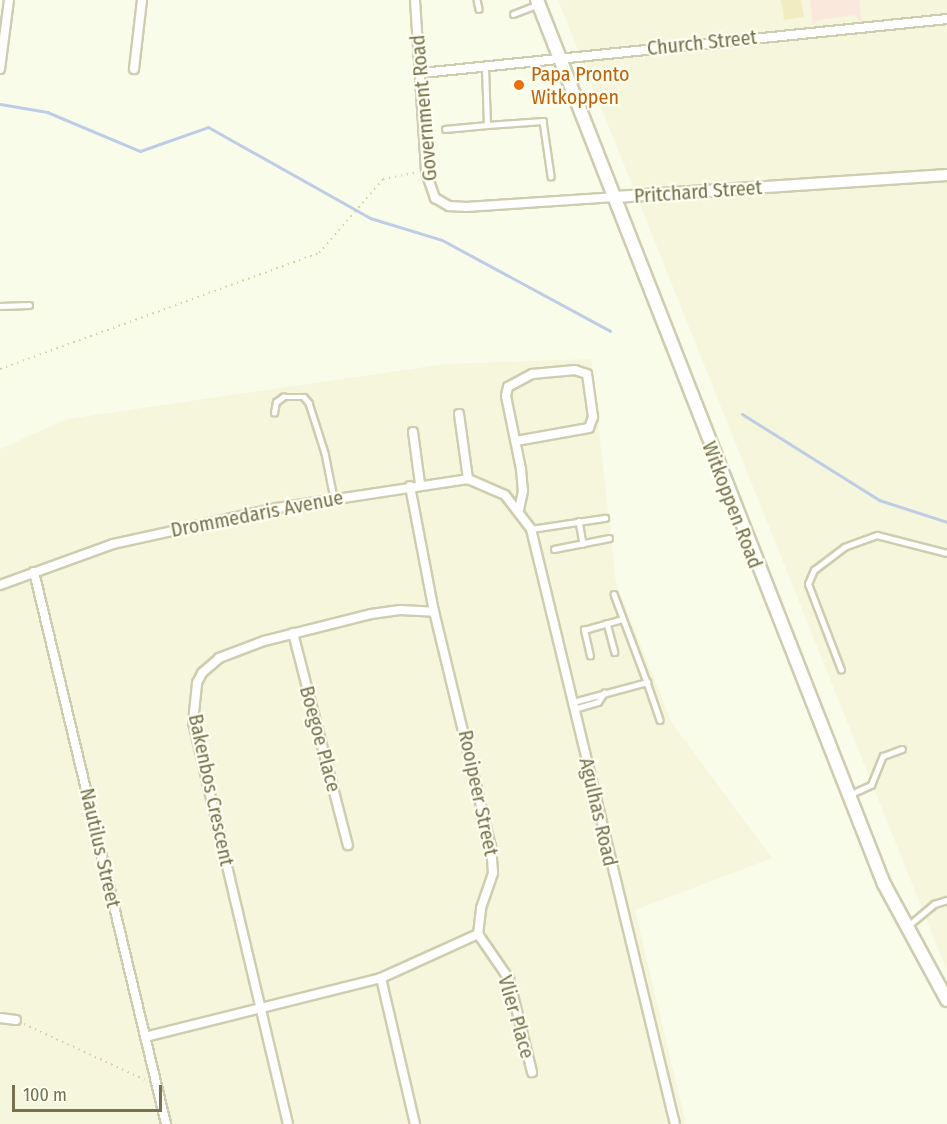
<!DOCTYPE html>
<style>
body{margin:0}
#map{position:relative;width:947px;height:1124px;overflow:hidden;background:#fafcea;font-family:"Fira Sans Condensed",sans-serif}
div>[style]{position:absolute}
.residential>*{inset:0;background:#f5f6db}
.medical>*{inset:0;background:#fae8dd}
.stream>*{height:3px;margin:-1.5px;padding:0 1.5px;transform-origin:1.5px;border-radius:1.5px;background:#becde6}
.building>*{inset:0;background:#f1ecc2}
.path>*{height:1.5px;margin-top:-0.75px;transform-origin:0;background:repeating-linear-gradient(90deg,#d7d1a4 0 1.5px,transparent 0 6px)}
.roads{filter:drop-shadow(2px 0 #cfcdaf) drop-shadow(-2px 0 #cfcdaf) drop-shadow(0 2px #cfcdaf) drop-shadow(0 -2px #cfcdaf)}
.service>*{height:4.5px;margin:-2.25px;padding:0 2.25px;transform-origin:2.25px;border-radius:2.25px;background:#fff}
.minor>*{height:8px;margin:-4px;padding:0 4px;transform-origin:4px;border-radius:4px;background:#fff}
.tertiary>*{height:10px;margin:-5px;padding:0 5px;transform-origin:5px;border-radius:5px;background:#fff}
.secondary>*{height:12px;margin:-6px;padding:0 6px;transform-origin:6px;border-radius:6px;background:#fff}
.dots>*{width:16px;height:16px;translate:-50% -50%;box-sizing:border-box;border:3px solid #fdfff1;border-radius:50%}
span{translate:-50% -50%;white-space:nowrap;text-align:center;line-height:1.15;-webkit-text-stroke:4.5px #fdfff1;paint-order:stroke}
.street-label{font-size:20px;color:#77714d}
.food-label{font-size:20px;color:#c56008}
.left{translate:0 -50%;text-align:left}
.scale{position:absolute;left:12px;top:1085px;width:150px;height:27px;box-sizing:border-box;border:3px solid #77714d;border-top:0;padding-left:8px;font-size:18px;line-height:21px;white-space:nowrap;color:#77714d;-webkit-text-stroke:4px #fdfff1;paint-order:stroke}
</style>
<div id="map">
<div class="residential">
<div style="clip-path:polygon(558px 0,947px 0,947px 971px)"></div>
<div style="clip-path:polygon(591px 359px,616px 583px,672px 723px,772px 858px,635px 910px,686px 1124px,0 1124px,0 449px,67px 419px,446px 364px)"></div>
</div>
<div class="medical">
<div style="clip-path:polygon(810px 0,859px 0,862px 23px,854px 15px,818px 20px,813px 25px)"></div>
</div>
<div class="stream">
<div style="left:0;top:104px;width:48px;rotate:9.7deg"></div>
<div style="left:47px;top:112px;width:101px;rotate:22.8deg"></div>
<div style="left:140px;top:151px;width:72px;rotate:-19.4deg"></div>
<div style="left:208px;top:127px;width:186px;rotate:29.3deg"></div>
<div style="left:370px;top:218px;width:75px;rotate:17deg"></div>
<div style="left:442px;top:240px;width:191px;rotate:28.4deg"></div>
<div style="left:742px;top:414px;width:162px;rotate:32.1deg"></div>
<div style="left:879px;top:500px;width:71px;rotate:17.9deg"></div>
</div>
<div class="building">
<div style="clip-path:polygon(781px 0,801px 0,804px 17px,784px 20px)"></div>
</div>
<div class="path">
<div style="left:0;top:369px;width:339px;rotate:-20deg"></div>
<div style="left:319px;top:253px;width:98px;rotate:-49.1deg"></div>
<div style="left:383px;top:179px;width:33px;rotate:-11deg"></div>
<div style="left:24px;top:1024px;width:133px;rotate:24.8deg"></div>
</div>
<div class="roads">
<div class="service">
<div style="left:477px;top:0;width:9px;rotate:77deg"></div>
<div style="left:513px;top:14px;width:25px;rotate:-21deg"></div>
<div style="left:487px;top:125px;width:56px;rotate:-4.1deg"></div>
<div style="left:543px;top:121px;width:56px;rotate:81.7deg"></div>
<div style="left:445px;top:129px;width:42px;rotate:-5.4deg"></div>
<div style="left:487px;top:125px;width:58px;rotate:-92deg"></div>
<div style="left:0;top:306px;width:29px;rotate:-2deg"></div>
<div style="left:274px;top:413px;width:11px;rotate:-80deg"></div>
<div style="left:276px;top:402px;width:9px;rotate:-36deg"></div>
<div style="left:283px;top:397px;width:21px"></div>
<div style="left:304px;top:397px;width:8px;rotate:50deg"></div>
<div style="left:309px;top:403px;width:52px;rotate:72.3deg"></div>
<div style="left:325px;top:453px;width:46px;rotate:78.7deg"></div>
<div style="left:579px;top:521px;width:23px;rotate:80deg"></div>
<div style="left:531px;top:529px;width:75px;rotate:-8.5deg"></div>
<div style="left:554px;top:549px;width:56px;rotate:-11.3deg"></div>
<div style="left:614px;top:594px;width:94px;rotate:69.4deg"></div>
<div style="left:607px;top:623px;width:30px;rotate:75deg"></div>
<div style="left:590px;top:656px;width:27px;rotate:-103deg"></div>
<div style="left:584px;top:630px;width:40px;rotate:-16deg"></div>
<div style="left:841px;top:670px;width:92px;rotate:-111deg"></div>
<div style="left:808px;top:584px;width:15px;rotate:-67deg"></div>
<div style="left:814px;top:570px;width:38px;rotate:-37deg"></div>
<div style="left:844px;top:547px;width:35px;rotate:-20deg"></div>
<div style="left:877px;top:535px;width:72px;rotate:14.4deg"></div>
<div style="left:573px;top:702px;width:77px;rotate:-15.1deg"></div>
<div style="left:647px;top:682px;width:40px;rotate:71.1deg"></div>
<div style="left:574px;top:709px;width:25px;rotate:-16deg"></div>
<div style="left:598px;top:702px;width:11px;rotate:-56deg"></div>
<div style="left:851px;top:794px;width:22px;rotate:-24deg"></div>
<div style="left:871px;top:785px;width:31px;rotate:-68deg"></div>
<div style="left:883px;top:756px;width:20px;rotate:-20deg"></div>
<div style="left:908px;top:926px;width:34px;rotate:-40deg"></div>
<div style="left:934px;top:904px;width:14px;rotate:-17deg"></div>
</div>
<div class="minor">
<div style="left:415px;top:0;width:172px;rotate:86.3deg"></div>
<div style="left:426px;top:172px;width:28px;rotate:71deg"></div>
<div style="left:435px;top:198px;width:16px;rotate:30deg"></div>
<div style="left:449px;top:206px;width:17px;rotate:3deg"></div>
<div style="left:466px;top:207px;width:149px;rotate:-3.8deg"></div>
<div style="left:0;top:69px;width:70px;rotate:-82.6deg"></div>
<div style="left:134px;top:69px;width:69px;rotate:-83.4deg"></div>
<div style="left:422px;top:73px;width:528px;rotate:-5.87deg"></div>
<div style="left:459px;top:414px;width:66px;rotate:82.1deg"></div>
<div style="left:413px;top:432px;width:52px;rotate:82.3deg"></div>
<div style="left:516px;top:441px;width:74px;rotate:-10.1deg"></div>
<div style="left:589px;top:428px;width:12px;rotate:-70deg"></div>
<div style="left:593px;top:417px;width:43px;rotate:-97.9deg"></div>
<div style="left:587px;top:374px;width:13px;rotate:-162deg"></div>
<div style="left:575px;top:370px;width:43px;rotate:174.7deg"></div>
<div style="left:532px;top:374px;width:27px;rotate:152deg"></div>
<div style="left:508px;top:387px;width:9px;rotate:103deg"></div>
<div style="left:506px;top:396px;width:75px;rotate:78.4deg"></div>
<div style="left:521px;top:469px;width:22px;rotate:85deg"></div>
<div style="left:523px;top:491px;width:19px;rotate:102deg"></div>
<div style="left:34px;top:572px;width:568px;rotate:76.55deg"></div>
<div style="left:0;top:585px;width:120px;rotate:-19.9deg"></div>
<div style="left:113px;top:544px;width:168px;rotate:-12.4deg"></div>
<div style="left:277px;top:508px;width:193px;rotate:-8.6deg"></div>
<div style="left:468px;top:479px;width:40px;rotate:23.4deg"></div>
<div style="left:505px;top:495px;width:43px;rotate:52.6deg"></div>
<div style="left:531px;top:529px;width:612px;rotate:76.4deg"></div>
<div style="left:293px;top:633px;width:219px;rotate:75.5deg"></div>
<div style="left:478px;top:934px;width:55px;rotate:55.4deg"></div>
<div style="left:509px;top:979px;width:96px;rotate:76.1deg"></div>
<div style="left:381px;top:978px;width:150px;rotate:76.9deg"></div>
<div style="left:0;top:1018px;width:16px;rotate:7deg"></div>
<div style="left:145px;top:1037px;width:243px;rotate:-14deg"></div>
<div style="left:381px;top:978px;width:107px;rotate:-24.4deg"></div>
<div style="left:478px;top:934px;width:26px;rotate:-83deg"></div>
<div style="left:481px;top:908px;width:37px;rotate:-71deg"></div>
<div style="left:493px;top:873px;width:26px;rotate:-94deg"></div>
<div style="left:491px;top:847px;width:242px;rotate:-103.6deg"></div>
<div style="left:434px;top:612px;width:128px;rotate:-100.8deg"></div>
<div style="left:288px;top:1124px;width:413px;rotate:-103.3deg"></div>
<div style="left:193px;top:722px;width:39px;rotate:-84deg"></div>
<div style="left:197px;top:683px;width:11px;rotate:-63deg"></div>
<div style="left:202px;top:673px;width:23px;rotate:-41deg"></div>
<div style="left:219px;top:658px;width:48px;rotate:-20.7deg"></div>
<div style="left:264px;top:641px;width:110px;rotate:-14.2deg"></div>
<div style="left:371px;top:614px;width:29px;rotate:-8deg"></div>
<div style="left:400px;top:610px;width:34px;rotate:3deg"></div>
</div>
<div class="tertiary">
<div style="left:615px;top:197px;width:333px;rotate:-3.8deg"></div>
</div>
<div class="secondary">
<div style="left:537px;top:0;width:950px;rotate:68.57deg"></div>
<div style="left:884px;top:884px;width:132px;rotate:61.5deg"></div>
</div>
</div>
<div class="dots">
<div style="left:519px;top:85px;background:#e8710a"></div>
</div>
<div class="street-label">
<span style="left:702px;top:43px;rotate:-6deg">Church Street</span>
<span style="left:424px;top:108px;rotate:-95deg">Government Road</span>
<span style="left:698px;top:192px;rotate:-4deg">Pritchard Street</span>
<span style="left:732px;top:505px;rotate:69deg">Witkoppen Road</span>
<span style="left:257px;top:514px;rotate:-11deg">Drommedaris Avenue</span>
<span style="left:320px;top:739px;rotate:75deg">Boegoe Place</span>
<span style="left:211px;top:790px;rotate:78deg">Bakenbos Crescent</span>
<span style="left:478px;top:793px;rotate:78deg">Rooipeer Street</span>
<span style="left:598px;top:812px;rotate:77deg">Agulhas Road</span>
<span style="left:100px;top:848px;rotate:77deg">Nautilus Street</span>
<span style="left:516px;top:1017px;rotate:74deg">Vlier Place</span>
</div>
<div class="food-label">
<span class="left" style="left:531px;top:86px">Papa Pronto<br>Witkoppen</span>
</div>
<div class="scale">100 m</div>
</div>
